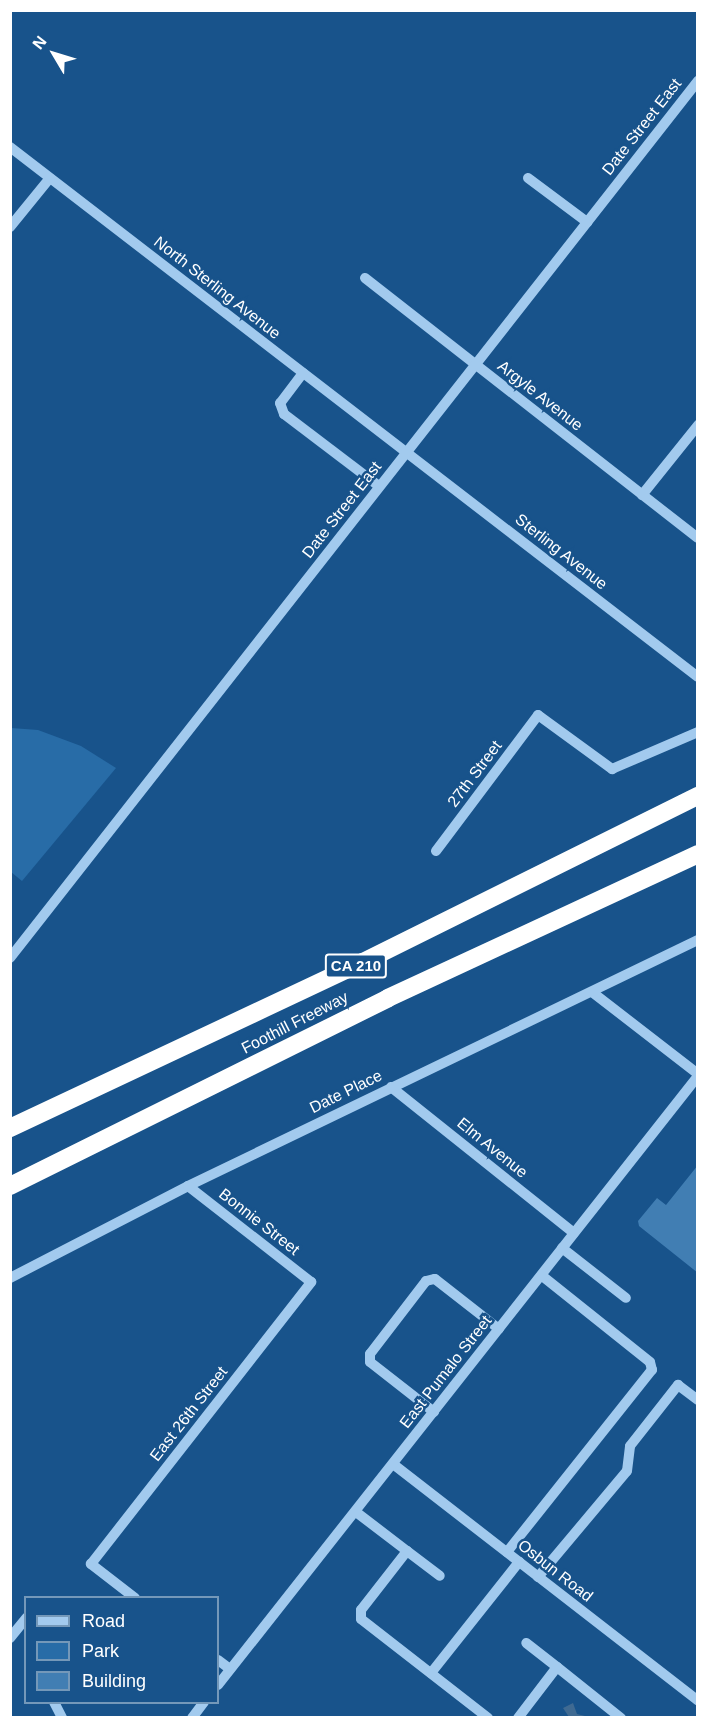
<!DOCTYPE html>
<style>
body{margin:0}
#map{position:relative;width:708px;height:1728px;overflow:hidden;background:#18538b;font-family:Arial,sans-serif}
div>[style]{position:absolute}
.green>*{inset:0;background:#286ca7}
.water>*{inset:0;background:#3f6a92}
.building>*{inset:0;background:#417eb3}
.minor>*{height:10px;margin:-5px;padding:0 5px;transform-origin:5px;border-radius:5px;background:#a2caee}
.highway>*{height:18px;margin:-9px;padding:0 9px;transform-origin:9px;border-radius:9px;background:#fff}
span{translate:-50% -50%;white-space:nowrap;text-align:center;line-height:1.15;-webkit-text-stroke:5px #18538b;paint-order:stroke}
.shield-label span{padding:2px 4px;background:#18538b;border:2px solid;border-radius:4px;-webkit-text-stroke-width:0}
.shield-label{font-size:15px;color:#fff;font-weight:700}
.street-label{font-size:16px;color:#fff}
.frame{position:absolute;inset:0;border:12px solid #fff;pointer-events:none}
.legend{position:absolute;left:24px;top:1596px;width:195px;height:108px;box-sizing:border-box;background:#18538b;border:2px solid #7498b9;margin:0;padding:8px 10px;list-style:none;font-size:18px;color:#fff}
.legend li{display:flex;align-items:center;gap:12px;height:30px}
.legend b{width:30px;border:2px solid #7498b9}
.north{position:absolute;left:24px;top:24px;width:60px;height:60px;-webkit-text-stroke:4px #18538b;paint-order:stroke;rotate:308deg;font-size:16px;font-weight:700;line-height:24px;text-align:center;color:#fff}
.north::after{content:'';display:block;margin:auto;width:21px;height:27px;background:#fff;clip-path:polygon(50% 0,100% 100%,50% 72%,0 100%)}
</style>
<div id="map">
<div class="green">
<div style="clip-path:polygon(11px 728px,38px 730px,81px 746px,116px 768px,22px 881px,11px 872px)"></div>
</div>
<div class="water">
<div style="clip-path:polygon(573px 1703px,577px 1714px,589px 1717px,569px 1717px,563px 1708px)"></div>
</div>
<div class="building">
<div style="clip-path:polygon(698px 1165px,698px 1273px,639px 1226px,638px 1221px,657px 1198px,666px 1205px)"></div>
</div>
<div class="minor">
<div style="left:10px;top:147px;width:868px;rotate:37.61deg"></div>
<div style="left:528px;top:178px;width:74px;rotate:36.7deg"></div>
<div style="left:10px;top:227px;width:63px;rotate:-50.8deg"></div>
<div style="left:365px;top:278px;width:422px;rotate:38deg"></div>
<div style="left:303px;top:373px;width:38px;rotate:127deg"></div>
<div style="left:280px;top:403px;width:12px;rotate:70deg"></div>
<div style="left:284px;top:414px;width:119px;rotate:37.2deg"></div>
<div style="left:642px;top:495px;width:90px;rotate:-51.3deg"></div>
<div style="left:436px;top:851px;width:170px;rotate:-53.1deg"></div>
<div style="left:538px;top:715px;width:92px;rotate:36.1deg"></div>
<div style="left:612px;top:769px;width:94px;rotate:-23.3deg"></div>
<div style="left:10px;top:958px;width:1115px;rotate:-51.89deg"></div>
<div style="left:592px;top:992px;width:134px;rotate:37.7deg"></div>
<div style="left:391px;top:1087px;width:234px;rotate:38.6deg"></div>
<div style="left:562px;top:1248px;width:81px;rotate:38deg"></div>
<div style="left:10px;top:1278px;width:200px;rotate:-27.3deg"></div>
<div style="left:188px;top:1186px;width:566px;rotate:-25.75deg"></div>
<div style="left:434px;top:1412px;width:81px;rotate:-142deg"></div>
<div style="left:370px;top:1362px;width:8px;rotate:-90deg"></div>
<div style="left:370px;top:1354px;width:92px;rotate:-52.5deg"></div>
<div style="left:426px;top:1281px;width:9px;rotate:-13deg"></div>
<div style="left:435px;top:1279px;width:81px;rotate:38deg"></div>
<div style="left:393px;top:1464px;width:386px;rotate:37.8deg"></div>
<div style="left:356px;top:1512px;width:64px;rotate:37.4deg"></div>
<div style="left:407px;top:1551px;width:75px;rotate:127.9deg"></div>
<div style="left:361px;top:1610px;width:9px;rotate:90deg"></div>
<div style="left:361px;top:1619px;width:161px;rotate:37.9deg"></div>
<div style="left:407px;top:1551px;width:41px;rotate:37.1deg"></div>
<div style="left:507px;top:1552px;width:233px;rotate:-51.5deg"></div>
<div style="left:652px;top:1370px;width:8px;rotate:-104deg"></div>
<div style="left:650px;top:1362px;width:139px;rotate:-141.4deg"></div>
<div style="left:538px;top:1577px;width:138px;rotate:-50deg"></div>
<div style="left:627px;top:1471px;width:25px;rotate:-83deg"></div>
<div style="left:630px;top:1446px;width:78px;rotate:-51.8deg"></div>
<div style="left:678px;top:1385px;width:25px;rotate:37deg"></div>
<div style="left:135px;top:1598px;width:56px;rotate:-142.3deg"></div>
<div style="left:91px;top:1564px;width:358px;rotate:-52deg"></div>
<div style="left:311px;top:1282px;width:156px;rotate:-142deg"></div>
<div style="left:10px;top:1638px;width:26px;rotate:-51deg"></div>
<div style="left:218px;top:1660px;width:15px;rotate:37deg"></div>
<div style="left:557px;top:1667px;width:82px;rotate:38.6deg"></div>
<div style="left:431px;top:1673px;width:142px;rotate:-51.6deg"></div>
<div style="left:218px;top:1685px;width:775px;rotate:-51.76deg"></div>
<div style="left:54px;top:1702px;width:18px;rotate:63deg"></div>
<div style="left:192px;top:1718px;width:20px;rotate:-53deg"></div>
<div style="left:518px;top:1718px;width:64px;rotate:-52.6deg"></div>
<div style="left:557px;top:1667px;width:39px;rotate:-142deg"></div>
</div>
<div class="highway">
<div style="left:10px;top:1128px;width:390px;rotate:-25.2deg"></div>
<div style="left:363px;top:962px;width:374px;rotate:-26.4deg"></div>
<div style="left:10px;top:1186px;width:422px;rotate:-26.4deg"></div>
<div style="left:388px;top:998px;width:342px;rotate:-24.9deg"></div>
</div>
<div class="shield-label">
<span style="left:356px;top:966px">CA 210</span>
</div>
<div class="street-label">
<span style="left:642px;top:127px;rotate:-52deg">Date Street East</span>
<span style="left:217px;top:288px;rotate:38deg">North Sterling Avenue</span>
<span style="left:540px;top:396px;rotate:38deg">Argyle Avenue</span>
<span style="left:342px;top:510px;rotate:-52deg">Date Street East</span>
<span style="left:561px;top:552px;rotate:38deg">Sterling Avenue</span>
<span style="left:475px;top:774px;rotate:-53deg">27th Street</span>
<span style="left:295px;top:1023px;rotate:-27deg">Foothill Freeway</span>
<span style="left:346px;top:1092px;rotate:-26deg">Date Place</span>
<span style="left:492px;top:1148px;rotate:39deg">Elm Avenue</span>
<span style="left:259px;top:1222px;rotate:38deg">Bonnie Street</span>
<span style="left:446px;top:1372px;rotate:-52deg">East Pumalo Street</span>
<span style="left:189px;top:1414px;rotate:-52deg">East 26th Street</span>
<span style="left:555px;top:1571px;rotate:38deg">Osbun Road</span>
</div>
<div class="frame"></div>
<ul class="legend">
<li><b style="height:8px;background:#a2caee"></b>Road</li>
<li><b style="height:16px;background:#286ca7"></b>Park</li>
<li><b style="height:16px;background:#417eb3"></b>Building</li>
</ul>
<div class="north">N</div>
</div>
